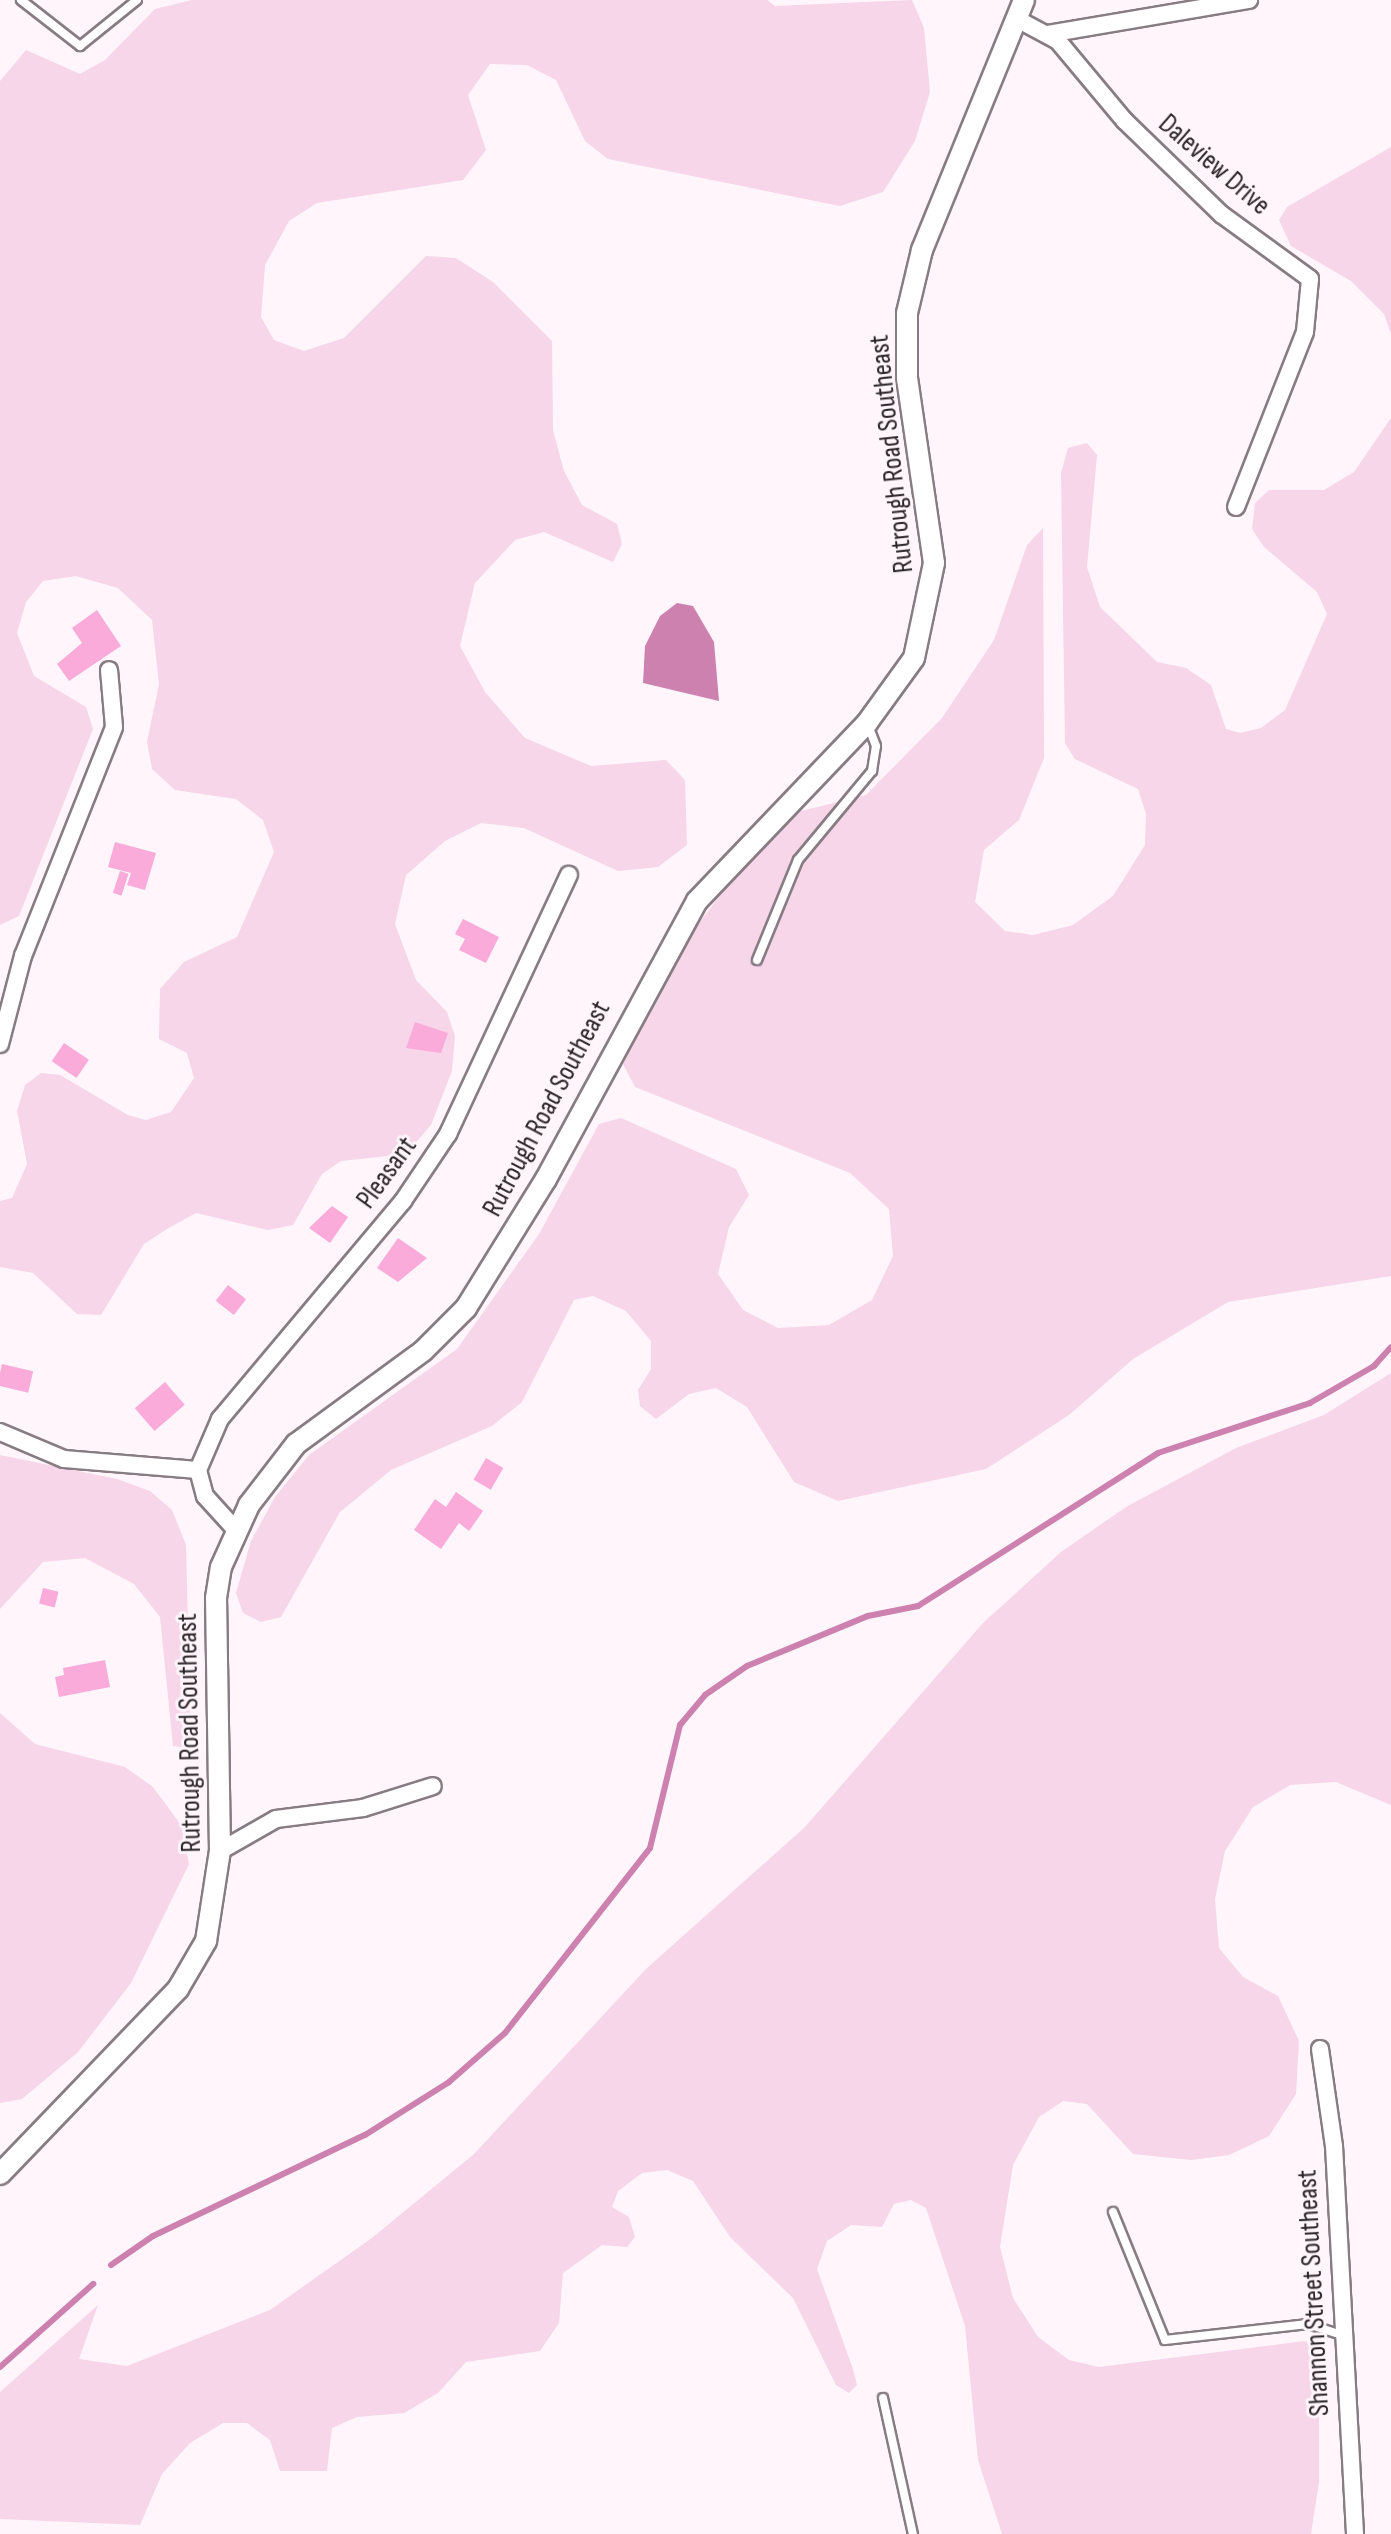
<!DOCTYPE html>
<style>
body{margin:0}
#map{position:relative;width:1391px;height:2534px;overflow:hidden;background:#fff5fa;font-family:"Sofia Sans Condensed",sans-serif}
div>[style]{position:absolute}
.green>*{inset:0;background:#f6d6e8}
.water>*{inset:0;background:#cc81af}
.stream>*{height:6px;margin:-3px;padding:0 3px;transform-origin:3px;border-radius:3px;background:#cc81af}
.building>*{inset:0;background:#faabda;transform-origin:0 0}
.roads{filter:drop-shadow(2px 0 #877c82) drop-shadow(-2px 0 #877c82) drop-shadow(0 2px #877c82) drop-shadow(0 -2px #877c82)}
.service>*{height:8px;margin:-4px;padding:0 4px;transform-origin:4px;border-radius:4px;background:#fff}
.minor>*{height:16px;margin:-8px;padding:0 8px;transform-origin:8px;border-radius:8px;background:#fff}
.tertiary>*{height:20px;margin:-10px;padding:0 10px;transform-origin:10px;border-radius:10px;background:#fff}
span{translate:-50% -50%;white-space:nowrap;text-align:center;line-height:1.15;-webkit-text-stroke:6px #fff5fa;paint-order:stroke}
.street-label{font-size:28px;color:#2a2528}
</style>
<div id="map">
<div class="green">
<div style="clip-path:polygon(192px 0,767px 0,775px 6px,912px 0,924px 28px,930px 92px,915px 141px,883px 192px,840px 206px,608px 159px,585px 141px,556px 80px,527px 65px,490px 64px,468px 95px,486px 150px,463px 180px,317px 203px,289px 221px,265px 265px,261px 317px,274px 340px,304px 351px,344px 338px,426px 256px,456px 258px,493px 282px,552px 341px,553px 430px,564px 471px,582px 505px,617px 524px,622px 544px,613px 562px,544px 532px,515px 540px,475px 583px,460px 646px,485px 692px,525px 738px,591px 766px,666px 760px,685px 780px,687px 845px,658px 867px,618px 871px,524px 828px,481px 823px,445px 841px,406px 875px,395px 924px,416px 980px,447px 1012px,455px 1036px,452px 1071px,431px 1125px,406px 1154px,341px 1161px,322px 1174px,293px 1225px,268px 1230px,196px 1213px,167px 1229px,144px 1244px,101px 1315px,77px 1314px,33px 1273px,0 1267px,0 1201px,12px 1198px,27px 1164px,17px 1111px,25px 1085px,41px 1073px,60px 1075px,128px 1115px,146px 1120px,171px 1112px,194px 1078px,187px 1053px,159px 1039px,160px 989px,184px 962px,237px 937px,274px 852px,263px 820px,236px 799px,175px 790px,152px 769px,147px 742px,159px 684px,152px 620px,118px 588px,76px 576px,43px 581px,26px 602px,17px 633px,34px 676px,86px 707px,93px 729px,19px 916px,0 925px,0 81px,26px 50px,80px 74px,105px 60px,155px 9px)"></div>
<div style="clip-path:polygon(1391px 147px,1391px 334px,1384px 314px,1351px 281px,1291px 246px,1279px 220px,1287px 207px)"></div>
<div style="clip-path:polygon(1391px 418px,1391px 1276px,1228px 1302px,1133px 1359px,1069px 1415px,986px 1469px,838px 1501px,794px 1482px,747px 1407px,716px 1388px,689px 1394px,656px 1419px,640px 1406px,638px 1390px,651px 1369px,651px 1341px,626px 1311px,593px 1296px,574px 1300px,522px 1402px,492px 1426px,391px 1470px,340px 1512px,281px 1617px,261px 1622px,243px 1613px,236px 1593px,251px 1541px,275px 1497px,309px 1455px,457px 1349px,539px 1234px,599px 1124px,621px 1118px,736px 1169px,749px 1195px,729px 1227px,718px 1274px,743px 1310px,778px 1328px,829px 1325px,872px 1300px,893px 1256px,889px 1209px,850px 1173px,635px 1087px,623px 1064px,672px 959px,730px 882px,797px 812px,866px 795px,942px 718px,994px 640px,1027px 545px,1043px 528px,1044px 758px,1019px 820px,984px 850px,975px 902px,1005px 931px,1033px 935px,1073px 925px,1113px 896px,1145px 845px,1146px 814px,1138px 789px,1075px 759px,1065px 743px,1061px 473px,1068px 448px,1087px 443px,1097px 455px,1087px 567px,1100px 607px,1157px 662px,1186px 668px,1211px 685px,1226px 729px,1240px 733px,1261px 728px,1285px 710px,1327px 614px,1317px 592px,1264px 547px,1252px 529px,1255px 503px,1269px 490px,1324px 490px,1354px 472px)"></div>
<div style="clip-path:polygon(1391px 1373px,1391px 1805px,1336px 1782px,1290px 1785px,1253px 1807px,1225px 1851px,1215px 1899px,1219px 1948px,1243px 1977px,1278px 1996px,1299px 2041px,1296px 2094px,1269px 2136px,1229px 2155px,1191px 2160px,1133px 2154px,1087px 2104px,1063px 2101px,1039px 2117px,1013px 2165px,1000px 2247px,1013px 2298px,1038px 2337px,1069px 2360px,1099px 2367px,1305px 2341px,1319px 2351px,1319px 2482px,1311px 2534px,1002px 2534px,978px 2460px,965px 2326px,926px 2208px,911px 2200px,894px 2204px,882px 2227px,851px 2225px,827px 2241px,817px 2269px,853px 2369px,857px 2385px,849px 2393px,836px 2385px,793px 2298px,730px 2237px,693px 2181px,667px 2170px,642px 2173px,618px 2191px,612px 2207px,629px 2217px,635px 2237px,627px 2247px,602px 2245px,563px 2273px,559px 2323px,540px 2351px,466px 2362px,438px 2393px,404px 2413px,357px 2417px,332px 2428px,327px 2471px,280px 2471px,270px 2440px,247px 2423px,223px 2423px,190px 2443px,162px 2474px,140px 2525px,0 2519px,0 2392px,98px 2305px,79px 2359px,127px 2366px,270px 2310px,372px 2238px,474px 2154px,646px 1969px,805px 1827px,983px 1623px,1061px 1552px,1126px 1507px,1236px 1448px,1324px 1415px)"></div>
<div style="clip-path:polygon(0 1455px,117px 1479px,150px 1491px,172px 1510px,186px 1545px,191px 1748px,173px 1746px,160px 1617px,134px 1584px,85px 1558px,43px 1562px,0 1609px)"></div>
<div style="clip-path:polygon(0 1713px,35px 1744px,125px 1767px,153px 1787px,181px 1825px,189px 1864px,131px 1983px,78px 2052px,22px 2099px,0 2103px)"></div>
</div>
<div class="water">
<div style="clip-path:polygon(677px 603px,693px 606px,714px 642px,719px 701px,643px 683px,645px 646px,660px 616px)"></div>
</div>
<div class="stream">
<div style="left:111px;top:2265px;width:51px;rotate:-34.6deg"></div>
<div style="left:153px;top:2236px;width:235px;rotate:-25.5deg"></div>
<div style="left:365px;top:2135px;width:99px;rotate:-32.2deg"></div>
<div style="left:449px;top:2082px;width:74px;rotate:-41.2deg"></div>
<div style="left:505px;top:2033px;width:235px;rotate:-51.9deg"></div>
<div style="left:650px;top:1848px;width:127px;rotate:-76.3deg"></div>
<div style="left:680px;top:1725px;width:39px;rotate:-50deg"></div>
<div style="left:705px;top:1695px;width:51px;rotate:-34.6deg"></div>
<div style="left:747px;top:1666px;width:131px;rotate:-22.5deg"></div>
<div style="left:868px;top:1616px;width:51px;rotate:-11.3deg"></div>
<div style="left:918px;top:1606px;width:285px;rotate:-32.5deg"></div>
<div style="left:1158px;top:1453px;width:160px;rotate:-18.2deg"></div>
<div style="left:1310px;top:1403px;width:74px;rotate:-30deg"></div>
<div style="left:1374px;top:1366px;width:25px;rotate:-48deg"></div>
<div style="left:0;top:2367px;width:125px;rotate:-41.7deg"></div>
</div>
<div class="building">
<div style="clip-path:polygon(97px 610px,121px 646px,69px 681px,57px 664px,82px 643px,72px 628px)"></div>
<div style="clip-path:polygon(115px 842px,156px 853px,145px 890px,127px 885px,131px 873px,108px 867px)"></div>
<div style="left:120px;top:871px;width:9px;height:23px;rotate:18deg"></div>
<div style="clip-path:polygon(463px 919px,499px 937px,486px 963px,459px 950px,465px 939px,455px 934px)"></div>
<div style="clip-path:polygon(415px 1022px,448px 1033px,441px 1053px,406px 1048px)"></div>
<div style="left:64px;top:1043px;width:30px;height:22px;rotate:34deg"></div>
<div style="clip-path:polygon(332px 1206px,348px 1217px,330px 1243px,309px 1228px)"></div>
<div style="clip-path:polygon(398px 1238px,427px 1258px,398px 1282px,377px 1268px)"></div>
<div style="left:228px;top:1285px;width:23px;height:20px;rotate:38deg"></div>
<div style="left:2px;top:1364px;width:32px;height:22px;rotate:13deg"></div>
<div style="left:165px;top:1382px;width:30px;height:40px;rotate:49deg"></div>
<div style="left:486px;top:1458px;width:20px;height:25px;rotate:30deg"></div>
<div style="clip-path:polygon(456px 1492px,483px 1511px,469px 1531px,459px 1523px,441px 1549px,414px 1530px,435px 1499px,446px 1507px)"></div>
<div style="left:43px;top:1588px;width:16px;height:16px;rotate:14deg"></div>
<div style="clip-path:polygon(105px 1660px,110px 1687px,59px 1697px,55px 1677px,64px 1675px,63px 1668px)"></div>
</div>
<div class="roads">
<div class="service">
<div style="left:21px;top:0;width:75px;rotate:37.9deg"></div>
<div style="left:80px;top:46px;width:73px;rotate:-38.9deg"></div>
<div style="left:757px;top:960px;width:108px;rotate:-67.7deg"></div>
<div style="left:798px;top:860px;width:116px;rotate:-50.3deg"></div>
<div style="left:872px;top:771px;width:25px;rotate:-81deg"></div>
<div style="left:876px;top:746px;width:25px;rotate:-111deg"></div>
<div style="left:1113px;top:2212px;width:138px;rotate:67.9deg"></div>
<div style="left:1165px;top:2340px;width:144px;rotate:-6.4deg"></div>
<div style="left:1308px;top:2324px;width:33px;rotate:18deg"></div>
<div style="left:883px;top:2398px;width:139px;rotate:77.6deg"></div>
</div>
<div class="minor">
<div style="left:1017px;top:19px;width:47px;rotate:28.2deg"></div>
<div style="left:1058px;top:41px;width:104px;rotate:50.1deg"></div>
<div style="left:1125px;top:121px;width:134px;rotate:44.1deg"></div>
<div style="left:1221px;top:214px;width:110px;rotate:36.1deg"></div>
<div style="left:1310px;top:279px;width:53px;rotate:95.4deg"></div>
<div style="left:1305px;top:332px;width:188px;rotate:111.5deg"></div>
<div style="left:1048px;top:34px;width:204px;rotate:-9.6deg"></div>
<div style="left:0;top:1044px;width:91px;rotate:-75.4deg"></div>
<div style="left:23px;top:956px;width:246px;rotate:-68.3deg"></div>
<div style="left:114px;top:727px;width:57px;rotate:-95deg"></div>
<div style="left:0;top:1432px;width:69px;rotate:22.9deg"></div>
<div style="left:64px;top:1459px;width:134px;rotate:4.7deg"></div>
<div style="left:198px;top:1470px;width:27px;rotate:75deg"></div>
<div style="left:205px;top:1496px;width:45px;rotate:47.7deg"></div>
<div style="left:198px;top:1470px;width:56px;rotate:-66.7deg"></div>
<div style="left:220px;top:1419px;width:285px;rotate:-50deg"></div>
<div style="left:403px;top:1201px;width:81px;rotate:-56.1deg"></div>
<div style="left:448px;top:1134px;width:286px;rotate:-65deg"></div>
<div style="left:220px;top:1851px;width:64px;rotate:-29.7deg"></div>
<div style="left:276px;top:1819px;width:88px;rotate:-7.2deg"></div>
<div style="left:363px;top:1808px;width:73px;rotate:-17.4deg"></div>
<div style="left:1320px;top:2049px;width:98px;rotate:81.8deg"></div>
<div style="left:1334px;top:2146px;width:389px;rotate:86.9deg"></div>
</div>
<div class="tertiary">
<div style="left:0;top:2174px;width:257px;rotate:-46.1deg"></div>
<div style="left:178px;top:1989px;width:56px;rotate:-59.7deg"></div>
<div style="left:206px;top:1941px;width:91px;rotate:-81.2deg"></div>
<div style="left:220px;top:1851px;width:253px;rotate:-90.9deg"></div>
<div style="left:216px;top:1598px;width:31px;rotate:-81deg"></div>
<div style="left:221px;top:1567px;width:68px;rotate:-65.7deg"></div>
<div style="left:249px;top:1505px;width:77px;rotate:-52.4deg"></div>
<div style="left:296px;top:1444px;width:157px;rotate:-36.2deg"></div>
<div style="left:423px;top:1351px;width:61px;rotate:-45deg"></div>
<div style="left:466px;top:1308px;width:152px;rotate:-58.2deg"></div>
<div style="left:546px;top:1179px;width:316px;rotate:-61.5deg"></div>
<div style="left:697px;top:901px;width:246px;rotate:-46.3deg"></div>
<div style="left:867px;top:723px;width:80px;rotate:-54.1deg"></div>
<div style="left:914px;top:658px;width:97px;rotate:-78.1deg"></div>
<div style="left:934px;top:563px;width:186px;rotate:-98.3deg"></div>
<div style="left:907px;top:379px;width:66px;rotate:-90deg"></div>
<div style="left:907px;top:313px;width:65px;rotate:-76.6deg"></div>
<div style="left:922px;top:250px;width:270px;rotate:-67.8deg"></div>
</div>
</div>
<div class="street-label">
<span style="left:1214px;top:165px;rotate:41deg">Daleview Drive</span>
<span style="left:892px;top:454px;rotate:-96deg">Rutrough Road Southeast</span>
<span style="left:547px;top:1109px;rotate:-62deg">Rutrough Road Southeast</span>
<span style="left:387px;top:1173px;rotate:-54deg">Pleasant</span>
<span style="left:190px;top:1733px;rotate:-91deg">Rutrough Road Southeast</span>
<span style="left:1314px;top:2293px;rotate:-93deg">Shannon Street Southeast</span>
</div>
</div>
